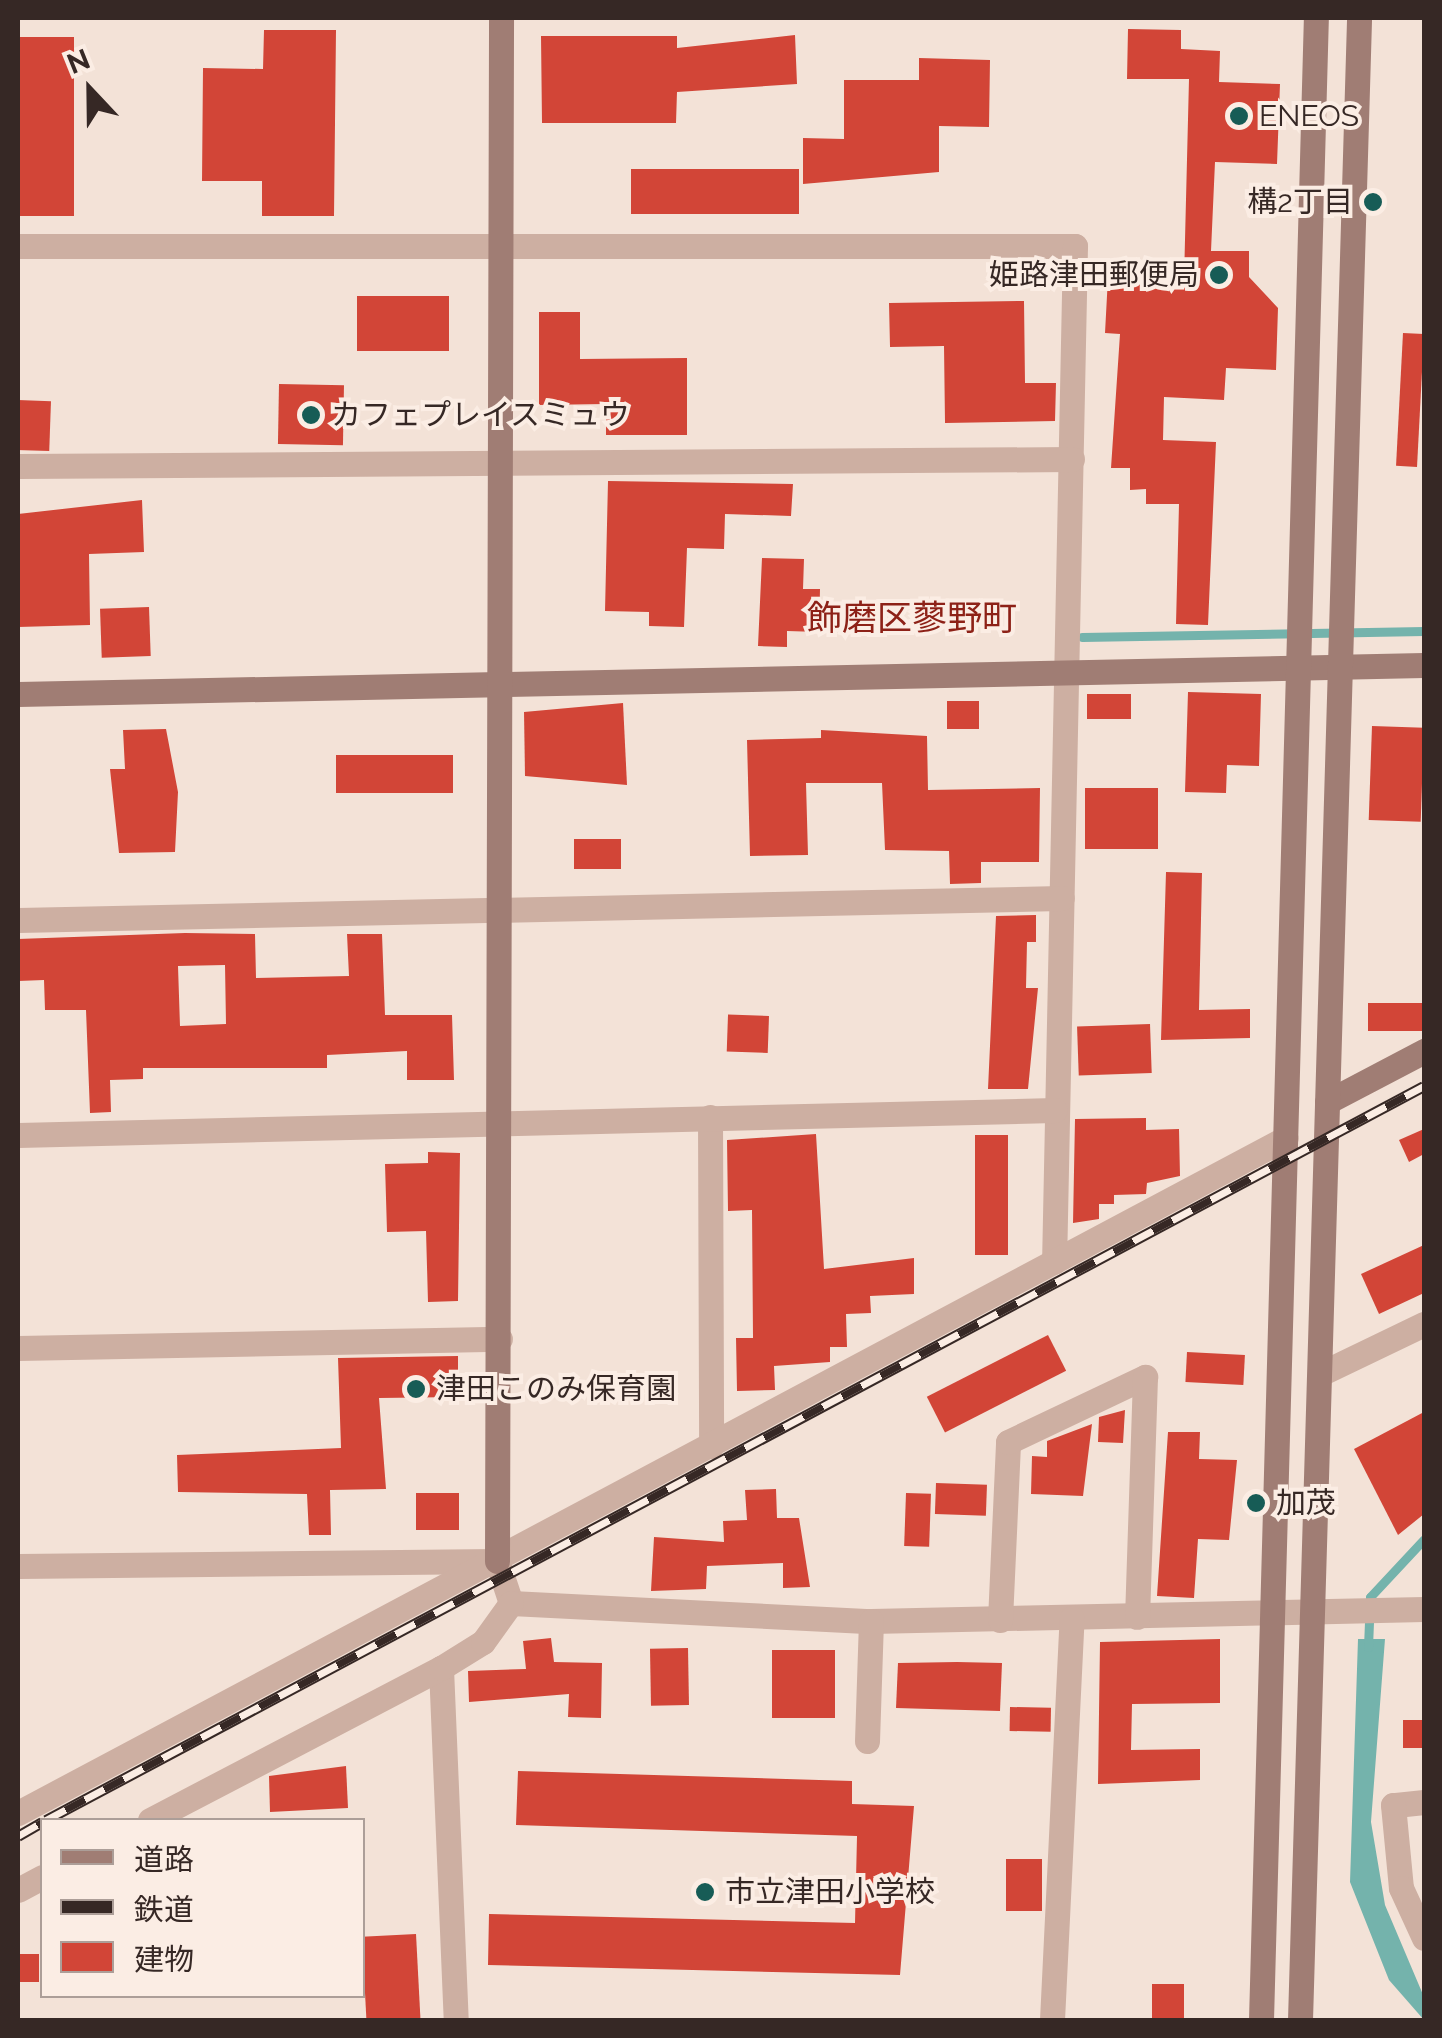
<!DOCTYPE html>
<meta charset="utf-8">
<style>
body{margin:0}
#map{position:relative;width:1442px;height:2038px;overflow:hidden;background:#f3e2d7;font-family:Raleway,"Noto Sans JP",sans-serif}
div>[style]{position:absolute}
.water>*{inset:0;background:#74b3ac}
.stream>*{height:9px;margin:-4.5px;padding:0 4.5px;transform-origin:4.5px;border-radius:4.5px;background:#74b3ac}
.building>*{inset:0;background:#d24537;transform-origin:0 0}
.street>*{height:25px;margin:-12.5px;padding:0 12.5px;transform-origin:12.5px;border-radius:12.5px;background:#cdafa2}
.secondary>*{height:25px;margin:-12.5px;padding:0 12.5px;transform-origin:12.5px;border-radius:12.5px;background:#a07d74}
.rail>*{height:11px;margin-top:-5.5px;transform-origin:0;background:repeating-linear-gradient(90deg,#fbede4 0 22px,#362825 0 44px);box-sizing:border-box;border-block:2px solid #362825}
.dots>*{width:28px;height:28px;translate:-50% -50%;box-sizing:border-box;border:5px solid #fbede4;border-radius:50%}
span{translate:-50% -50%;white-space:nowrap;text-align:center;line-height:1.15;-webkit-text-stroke:8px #fbede4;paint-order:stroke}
.poi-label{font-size:30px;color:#362825}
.left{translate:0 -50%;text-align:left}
.right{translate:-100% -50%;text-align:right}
.quarter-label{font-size:35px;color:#8d2117}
.frame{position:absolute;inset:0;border:20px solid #362825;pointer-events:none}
.legend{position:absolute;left:40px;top:1818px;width:325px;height:180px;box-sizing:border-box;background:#fbede4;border:2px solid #ac9e98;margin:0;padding:12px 18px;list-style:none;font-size:30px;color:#362825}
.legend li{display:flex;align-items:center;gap:20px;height:50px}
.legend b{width:50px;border:2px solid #ac9e98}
.north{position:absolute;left:40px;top:40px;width:100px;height:100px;-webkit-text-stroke:8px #fbede4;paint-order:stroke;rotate:338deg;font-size:28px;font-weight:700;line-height:40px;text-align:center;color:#362825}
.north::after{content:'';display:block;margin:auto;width:35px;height:45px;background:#362825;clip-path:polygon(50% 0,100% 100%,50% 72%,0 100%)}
</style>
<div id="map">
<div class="water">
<div style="clip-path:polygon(1358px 1639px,1385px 1639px,1371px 1822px,1385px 1905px,1424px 1997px,1424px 2020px,1389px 1980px,1350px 1882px)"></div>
</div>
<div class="stream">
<div style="left:1082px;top:637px;width:342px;rotate:-1deg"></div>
<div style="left:1368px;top:1647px;width:50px;rotate:-87.7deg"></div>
<div style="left:1370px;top:1597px;width:79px;rotate:-47deg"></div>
</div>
<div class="building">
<div style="clip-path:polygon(1128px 29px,1181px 30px,1181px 49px,1220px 51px,1219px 82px,1280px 84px,1277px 164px,1215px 162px,1211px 251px,1249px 251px,1249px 277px,1278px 308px,1276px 370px,1226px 368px,1224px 400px,1164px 397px,1163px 440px,1216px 442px,1208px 625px,1176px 624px,1179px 504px,1146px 504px,1146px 489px,1130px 490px,1130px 468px,1111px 468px,1120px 334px,1105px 333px,1108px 277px,1184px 280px,1189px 79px,1127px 79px)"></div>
<div style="clip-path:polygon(264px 30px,336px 30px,334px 216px,262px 216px,262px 181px,202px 181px,203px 68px,263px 69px)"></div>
<div style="clip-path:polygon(795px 35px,797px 84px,677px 92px,676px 123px,542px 123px,541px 36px,677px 36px,677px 48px)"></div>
<div style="left:18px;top:37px;width:56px;height:179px"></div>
<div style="clip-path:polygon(919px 58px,990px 60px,989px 127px,939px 126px,939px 172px,803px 184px,803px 138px,844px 139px,844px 80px,919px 80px)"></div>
<div style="left:799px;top:169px;width:45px;height:168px;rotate:90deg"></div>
<div style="left:357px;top:296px;width:92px;height:55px"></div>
<div style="clip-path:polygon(1024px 301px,1025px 383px,1056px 383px,1055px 421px,945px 423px,944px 346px,890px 347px,889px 303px)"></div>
<div style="clip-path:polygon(539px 312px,580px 312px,580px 359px,687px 358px,687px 435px,606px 435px,606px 404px,539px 405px)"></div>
<div style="left:1403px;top:333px;width:21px;height:133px;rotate:3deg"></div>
<div style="left:279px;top:384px;width:65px;height:60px;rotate:1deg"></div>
<div style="left:18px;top:400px;width:33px;height:50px;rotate:2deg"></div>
<div style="clip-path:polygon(608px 481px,793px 484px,791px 516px,725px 514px,724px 549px,687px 548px,684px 627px,649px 626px,649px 612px,605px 611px)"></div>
<div style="clip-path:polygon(142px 500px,144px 552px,89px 554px,90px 625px,18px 627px,18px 514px)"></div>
<div style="clip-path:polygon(762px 558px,804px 559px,803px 589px,820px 589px,819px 632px,787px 631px,787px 647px,758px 646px)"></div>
<div style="left:149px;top:607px;width:49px;height:49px;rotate:88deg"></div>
<div style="clip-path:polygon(1188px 692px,1261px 694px,1259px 766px,1227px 765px,1226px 793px,1185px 792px)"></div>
<div style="left:1131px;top:694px;width:25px;height:44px;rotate:90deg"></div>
<div style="left:979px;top:701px;width:28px;height:32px;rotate:90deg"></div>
<div style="clip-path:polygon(623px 703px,627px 785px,525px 776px,524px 712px)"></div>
<div style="left:1372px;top:726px;width:52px;height:94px;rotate:2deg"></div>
<div style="clip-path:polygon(166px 729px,178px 792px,175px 852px,119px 853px,110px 769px,125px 769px,123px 730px)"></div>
<div style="clip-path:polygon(821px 730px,927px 736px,928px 790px,1040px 788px,1039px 862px,981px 862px,981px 883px,950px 884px,949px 851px,885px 850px,882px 783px,806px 783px,808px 855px,750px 856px,747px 740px,821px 738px)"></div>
<div style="left:453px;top:755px;width:38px;height:117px;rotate:90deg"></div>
<div style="left:1085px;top:788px;width:73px;height:61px"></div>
<div style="left:574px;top:839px;width:47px;height:30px"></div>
<div style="clip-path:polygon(1166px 872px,1202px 873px,1199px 1010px,1250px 1009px,1250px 1038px,1161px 1040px)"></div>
<div style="clip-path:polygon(1036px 915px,1036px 942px,1027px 942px,1026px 988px,1038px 988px,1028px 1089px,988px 1089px,996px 916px)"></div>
<div style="clip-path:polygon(evenodd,185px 933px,255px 934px,256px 978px,349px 976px,347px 934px,382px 934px,385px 1015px,452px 1015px,454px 1080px,407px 1080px,407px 1051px,327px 1055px,327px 1068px,143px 1068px,143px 1079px,110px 1080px,111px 1112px,90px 1113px,86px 1010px,45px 1010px,44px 980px,18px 981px,18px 939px,185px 933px,225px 965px,226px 1024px,180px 1026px,178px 966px,225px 965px)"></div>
<div style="left:1368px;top:1003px;width:56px;height:28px"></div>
<div style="left:769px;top:1016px;width:37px;height:41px;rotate:92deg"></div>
<div style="left:1150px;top:1024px;width:49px;height:73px;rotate:88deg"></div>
<div style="clip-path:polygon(1146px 1118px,1146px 1130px,1179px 1129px,1180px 1176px,1147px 1183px,1146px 1194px,1114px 1195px,1114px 1204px,1099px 1204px,1099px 1219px,1073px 1223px,1075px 1119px)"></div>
<div style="clip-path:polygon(1424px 1129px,1424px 1154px,1409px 1162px,1399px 1140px)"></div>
<div style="clip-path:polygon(816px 1134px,824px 1269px,914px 1258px,914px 1294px,870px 1296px,871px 1313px,846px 1314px,847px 1347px,830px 1347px,830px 1362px,774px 1366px,775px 1390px,737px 1391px,736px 1338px,753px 1338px,752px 1210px,728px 1211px,727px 1140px)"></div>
<div style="left:975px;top:1135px;width:33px;height:120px"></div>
<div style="clip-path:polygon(428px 1152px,460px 1153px,458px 1301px,428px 1302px,426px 1231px,387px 1232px,385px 1164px,428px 1163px)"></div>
<div style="clip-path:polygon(1424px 1245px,1424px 1293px,1379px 1314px,1361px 1274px)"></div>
<div style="left:1048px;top:1335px;width:40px;height:136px;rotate:63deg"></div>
<div style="left:1187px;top:1352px;width:58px;height:30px;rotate:3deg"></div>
<div style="clip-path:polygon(458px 1356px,458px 1397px,379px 1398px,386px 1489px,330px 1490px,331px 1535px,309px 1535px,307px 1494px,178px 1492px,177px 1455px,341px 1448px,338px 1358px)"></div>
<div style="clip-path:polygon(1125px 1410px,1123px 1443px,1098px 1442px,1099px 1417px)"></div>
<div style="clip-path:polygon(1424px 1412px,1424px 1514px,1398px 1535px,1354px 1449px)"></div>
<div style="clip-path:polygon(1092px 1424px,1083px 1496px,1031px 1494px,1032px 1456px,1047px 1457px,1047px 1441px)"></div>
<div style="clip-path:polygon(1168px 1432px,1200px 1432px,1199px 1459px,1237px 1460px,1229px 1540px,1198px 1539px,1194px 1598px,1157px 1596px)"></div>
<div style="left:936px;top:1483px;width:51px;height:31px;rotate:2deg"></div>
<div style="clip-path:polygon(776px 1489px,777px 1518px,799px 1518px,810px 1587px,783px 1588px,783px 1563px,707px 1566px,706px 1589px,651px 1591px,654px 1537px,724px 1542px,723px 1521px,747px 1520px,745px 1490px)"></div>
<div style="left:416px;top:1493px;width:43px;height:37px"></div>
<div style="left:906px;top:1493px;width:25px;height:53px;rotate:2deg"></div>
<div style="clip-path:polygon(551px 1638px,554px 1662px,602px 1663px,601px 1718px,568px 1717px,569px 1694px,469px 1702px,468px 1671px,526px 1669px,523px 1641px)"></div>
<div style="clip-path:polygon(1220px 1639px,1220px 1703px,1132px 1704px,1131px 1750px,1200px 1749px,1200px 1780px,1098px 1784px,1100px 1642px)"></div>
<div style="left:688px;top:1648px;width:57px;height:38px;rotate:89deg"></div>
<div style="left:772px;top:1650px;width:63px;height:68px"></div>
<div style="clip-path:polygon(957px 1662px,1002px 1663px,1000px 1711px,896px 1708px,898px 1663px)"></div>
<div style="left:1010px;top:1707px;width:41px;height:24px;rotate:1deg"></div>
<div style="left:1424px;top:1720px;width:28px;height:21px;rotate:90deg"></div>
<div style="clip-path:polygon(346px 1766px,348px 1808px,270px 1812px,269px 1776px)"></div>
<div style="clip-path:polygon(518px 1771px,852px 1781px,852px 1804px,914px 1806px,900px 1975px,488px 1965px,489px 1914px,855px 1923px,857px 1836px,516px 1825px)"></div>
<div style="left:1006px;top:1859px;width:36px;height:52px"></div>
<div style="left:416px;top:1934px;width:86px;height:54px;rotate:87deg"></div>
<div style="left:18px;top:1954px;width:21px;height:28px"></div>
<div style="left:1152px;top:1984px;width:32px;height:36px"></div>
</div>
<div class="street">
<div style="left:18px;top:246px;width:1057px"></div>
<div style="left:1075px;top:246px;width:1016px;rotate:91.18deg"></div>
<div style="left:18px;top:466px;width:1054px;rotate:-0.38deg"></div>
<div style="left:18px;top:920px;width:1044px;rotate:-1.21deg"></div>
<div style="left:710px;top:1117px;width:329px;rotate:89.8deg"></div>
<div style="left:18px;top:1135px;width:1037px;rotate:-1.38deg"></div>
<div style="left:18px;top:1348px;width:482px;rotate:-1.1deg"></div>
<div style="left:1320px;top:1374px;width:115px;rotate:-25.7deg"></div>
<div style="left:18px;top:1566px;width:479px;rotate:-0.6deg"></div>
<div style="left:497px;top:1561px;width:44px;rotate:71.6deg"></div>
<div style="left:511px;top:1603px;width:360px;rotate:2.9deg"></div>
<div style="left:871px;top:1621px;width:553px;rotate:-1.24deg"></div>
<div style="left:1000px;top:1620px;width:178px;rotate:-87.4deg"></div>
<div style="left:1008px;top:1442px;width:152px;rotate:-25.4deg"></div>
<div style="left:1145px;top:1377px;width:240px;rotate:91.9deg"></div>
<div style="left:441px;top:1668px;width:352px;rotate:87.6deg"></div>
<div style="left:867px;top:1741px;width:120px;rotate:-88.1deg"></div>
<div style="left:1424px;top:1802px;width:31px;rotate:174deg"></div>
<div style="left:1393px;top:1805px;width:83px;rotate:84.5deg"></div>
<div style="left:1401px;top:1888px;width:55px;rotate:65.3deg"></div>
<div style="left:18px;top:1813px;width:1436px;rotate:-28.03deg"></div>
<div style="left:150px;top:1820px;width:328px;rotate:-27.6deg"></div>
<div style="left:441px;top:1668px;width:49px;rotate:-31.8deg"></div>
<div style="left:483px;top:1642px;width:48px;rotate:-54.3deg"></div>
<div style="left:18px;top:1890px;width:27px;rotate:-28deg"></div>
<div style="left:1052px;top:2020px;width:402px;rotate:-87.2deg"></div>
</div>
<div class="secondary">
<div style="left:18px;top:694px;width:1406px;rotate:-1.18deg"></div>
<div style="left:1327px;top:1102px;width:110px;rotate:-27.7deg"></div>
<div style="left:497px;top:1561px;width:1543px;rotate:-89.85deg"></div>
<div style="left:1261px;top:2020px;width:2003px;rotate:-88.43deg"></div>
<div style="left:1300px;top:2020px;width:2003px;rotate:-88.31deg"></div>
</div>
<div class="rail">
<div style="left:46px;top:1820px;width:1561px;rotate:-28.04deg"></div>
<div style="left:18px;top:1836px;width:28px;rotate:-30deg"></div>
</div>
<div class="dots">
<div style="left:1239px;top:116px;background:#175c56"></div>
<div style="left:1373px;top:202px;background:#175c56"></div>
<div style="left:1219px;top:275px;background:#175c56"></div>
<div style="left:311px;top:415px;background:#175c56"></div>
<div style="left:416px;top:1389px;background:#175c56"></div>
<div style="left:1256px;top:1503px;background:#175c56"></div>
<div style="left:705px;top:1892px;background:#175c56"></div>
</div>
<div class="poi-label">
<span class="left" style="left:1259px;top:116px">ENEOS</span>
<span class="right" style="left:1353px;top:202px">構2丁目</span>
<span class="right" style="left:1199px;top:275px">姫路津田郵便局</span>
<span class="left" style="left:331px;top:415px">カフェプレイスミュウ</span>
<span class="left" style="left:436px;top:1389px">津田このみ保育園</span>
<span class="left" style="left:1276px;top:1503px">加茂</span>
<span class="left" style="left:725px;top:1892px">市立津田小学校</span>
</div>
<div class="quarter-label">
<span style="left:912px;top:618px">飾磨区蓼野町</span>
</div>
<div class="frame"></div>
<ul class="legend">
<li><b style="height:12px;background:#a07d74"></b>道路</li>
<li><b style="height:12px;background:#362825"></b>鉄道</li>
<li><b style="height:28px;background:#d24537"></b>建物</li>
</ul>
<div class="north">N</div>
</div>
